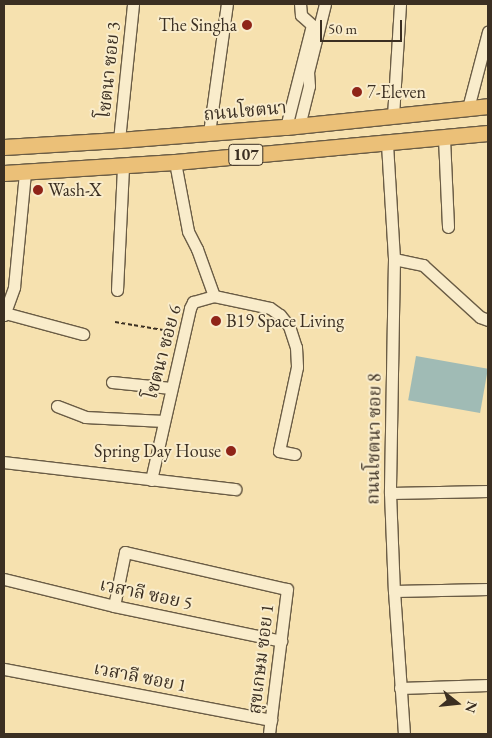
<!DOCTYPE html>
<meta charset="utf-8">
<style>
body{margin:0}
#map{position:relative;width:492px;height:738px;overflow:hidden;background:#f6e1af;font-family:"EB Garamond","Noto Serif Thai",serif}
div>[style]{position:absolute}
.water>*{inset:0;background:#a0bbb5;transform-origin:0 0}
.path>*{height:2px;margin-top:-1px;transform-origin:0;background:repeating-linear-gradient(90deg,#3b2f22 0 4px,transparent 0 6.5px)}
.roads{filter:drop-shadow(1px 0 #6a5c45) drop-shadow(-1px 0 #6a5c45) drop-shadow(0 1px #6a5c45) drop-shadow(0 -1px #6a5c45)}
.minor>*{height:11px;margin:-5.5px;padding:0 5.5px;transform-origin:5.5px;border-radius:5.5px;background:#f9eccb}
.major>*{height:15px;margin:-7.5px;padding:0 7.5px;transform-origin:7.5px;border-radius:7.5px;background:#ebc078}
.dots>*{width:14px;height:14px;translate:-50% -50%;box-sizing:border-box;border:2px solid #f9eccb;border-radius:50%}
span{translate:-50% -50%;white-space:nowrap;text-align:center;line-height:1.15;-webkit-text-stroke:4px #f9eccb;paint-order:stroke}
.shield-label span{padding:1px 4px;background:#f9eccb;border:1px solid;border-radius:4px;-webkit-text-stroke-width:0}
.shield-label{font-size:16px;color:#3b2f22;font-weight:700}
.poi-label{font-size:18px;color:#3b2f22}
.right{translate:-100% -50%;text-align:right}
.left{translate:0 -50%;text-align:left}
.street-label{font-size:18px;color:#3b2f22}
.frame{position:absolute;inset:0;border:5px solid #3b2f22;pointer-events:none}
.north{position:absolute;left:432px;top:678px;width:50px;height:50px;-webkit-text-stroke:4px #f9eccb;paint-order:stroke;rotate:106deg;font-size:14px;font-weight:700;line-height:20px;text-align:center;color:#3b2f22}
.north::after{content:'';display:block;margin:auto;width:18px;height:22px;background:#3b2f22;clip-path:polygon(50% 0,100% 100%,50% 72%,0 100%)}
.scale{position:absolute;left:320px;top:20px;width:82px;height:22px;box-sizing:border-box;border:2px solid #3b2f22;border-top:0;padding-left:6px;font-size:15px;line-height:18px;white-space:nowrap;color:#3b2f22;-webkit-text-stroke:4px #f9eccb;paint-order:stroke}
</style>
<div id="map">
<div class="water">
<div style="left:416px;top:356px;width:73px;height:45px;rotate:10deg"></div>
</div>
<div class="path">
<div style="left:115px;top:322px;width:61px;rotate:9.5deg"></div>
</div>
<div class="roads">
<div class="minor">
<div style="left:468px;top:108px;width:79px;rotate:-75.3deg"></div>
<div style="left:393px;top:116px;width:112px;rotate:-86.4deg"></div>
<div style="left:299px;top:126px;width:41px;rotate:-76deg"></div>
<div style="left:309px;top:86px;width:14px;rotate:-94deg"></div>
<div style="left:308px;top:72px;width:70px;rotate:-76deg"></div>
<div style="left:286px;top:127px;width:105px;rotate:-75.7deg"></div>
<div style="left:312px;top:25px;width:15px;rotate:-138deg"></div>
<div style="left:301px;top:15px;width:11px;rotate:-95deg"></div>
<div style="left:209px;top:133px;width:130px;rotate:-82.1deg"></div>
<div style="left:444px;top:138px;width:89px;rotate:87.4deg"></div>
<div style="left:119px;top:140px;width:137px;rotate:-84.1deg"></div>
<div style="left:387px;top:144px;width:115px;rotate:86.5deg"></div>
<div style="left:394px;top:259px;width:234px;rotate:91deg"></div>
<div style="left:390px;top:493px;width:98px;rotate:87.7deg"></div>
<div style="left:394px;top:591px;width:143px;rotate:86deg"></div>
<div style="left:394px;top:259px;width:30px;rotate:12deg"></div>
<div style="left:423px;top:265px;width:77px;rotate:42.4deg"></div>
<div style="left:480px;top:317px;width:9px;rotate:21deg"></div>
<div style="left:117px;top:290px;width:124px;rotate:-87.2deg"></div>
<div style="left:214px;top:296px;width:57px;rotate:12.1deg"></div>
<div style="left:270px;top:308px;width:12px;rotate:35deg"></div>
<div style="left:280px;top:315px;width:14px;rotate:51deg"></div>
<div style="left:289px;top:326px;width:22px;rotate:72deg"></div>
<div style="left:296px;top:347px;width:20px;rotate:87deg"></div>
<div style="left:297px;top:367px;width:86px;rotate:102.1deg"></div>
<div style="left:279px;top:451px;width:16px;rotate:11deg"></div>
<div style="left:5px;top:313px;width:81px;rotate:15.1deg"></div>
<div style="left:4px;top:315px;width:30px;rotate:-70deg"></div>
<div style="left:14px;top:287px;width:116px;rotate:-84.5deg"></div>
<div style="left:112px;top:382px;width:59px;rotate:5.8deg"></div>
<div style="left:57px;top:406px;width:30px;rotate:21deg"></div>
<div style="left:85px;top:417px;width:79px;rotate:2.9deg"></div>
<div style="left:4px;top:462px;width:233px;rotate:6.7deg"></div>
<div style="left:151px;top:480px;width:176px;rotate:-77.2deg"></div>
<div style="left:190px;top:308px;width:7px;rotate:-63deg"></div>
<div style="left:193px;top:302px;width:22px;rotate:-16deg"></div>
<div style="left:214px;top:296px;width:50px;rotate:-109.9deg"></div>
<div style="left:197px;top:249px;width:20px;rotate:-117deg"></div>
<div style="left:188px;top:231px;width:70px;rotate:-100.7deg"></div>
<div style="left:390px;top:493px;width:98px;rotate:-1.2deg"></div>
<div style="left:4px;top:579px;width:113px;rotate:13.8deg"></div>
<div style="left:114px;top:606px;width:171px;rotate:11.8deg"></div>
<div style="left:394px;top:591px;width:94px;rotate:-1.2deg"></div>
<div style="left:114px;top:606px;width:55px;rotate:-78.5deg"></div>
<div style="left:125px;top:552px;width:166px;rotate:12.9deg"></div>
<div style="left:287px;top:589px;width:146px;rotate:97.1deg"></div>
<div style="left:4px;top:669px;width:272px;rotate:10.8deg"></div>
<div style="left:400px;top:688px;width:88px;rotate:-2deg"></div>
</div>
<div class="major">
<div style="left:4px;top:147px;width:115px;rotate:-3.5deg"></div>
<div style="left:119px;top:140px;width:168px;rotate:-4.5deg"></div>
<div style="left:286px;top:127px;width:203px;rotate:-5.9deg"></div>
<div style="left:4px;top:173px;width:171px;rotate:-3.7deg"></div>
<div style="left:175px;top:162px;width:314px;rotate:-5.3deg"></div>
</div>
</div>
<div class="dots">
<div style="left:247px;top:25px;background:#8f2418"></div>
<div style="left:357px;top:92px;background:#8f2418"></div>
<div style="left:38px;top:190px;background:#8f2418"></div>
<div style="left:216px;top:321px;background:#8f2418"></div>
<div style="left:231px;top:451px;background:#8f2418"></div>
</div>
<div class="shield-label">
<span style="left:246px;top:155px">107</span>
</div>
<div class="poi-label">
<span class="right" style="left:237px;top:25px">The Singha</span>
<span class="left" style="left:367px;top:92px">7-Eleven</span>
<span class="left" style="left:48px;top:190px">Wash-X</span>
<span class="left" style="left:226px;top:321px">B19 Space Living</span>
<span class="right" style="left:221px;top:451px">Spring Day House</span>
</div>
<div class="street-label">
<span style="left:109px;top:70px;rotate:-84deg">โชตนา ซอย 3</span>
<span style="left:245px;top:111px;rotate:-5deg">ถนนโชตนา</span>
<span style="left:163px;top:352px;rotate:-75deg">โชตนา ซอย 6</span>
<span style="left:374px;top:439px;rotate:-89deg">ถนนโชตนา ซอย 8</span>
<span style="left:146px;top:594px;rotate:12deg">เวสาลี ซอย 5</span>
<span style="left:261px;top:659px;rotate:-83deg">สุขเกษม ซอย 1</span>
<span style="left:140px;top:677px;rotate:11deg">เวสาลี ซอย 1</span>
</div>
<div class="frame"></div>
<div class="north">N</div>
<div class="scale">50 m</div>
</div>
